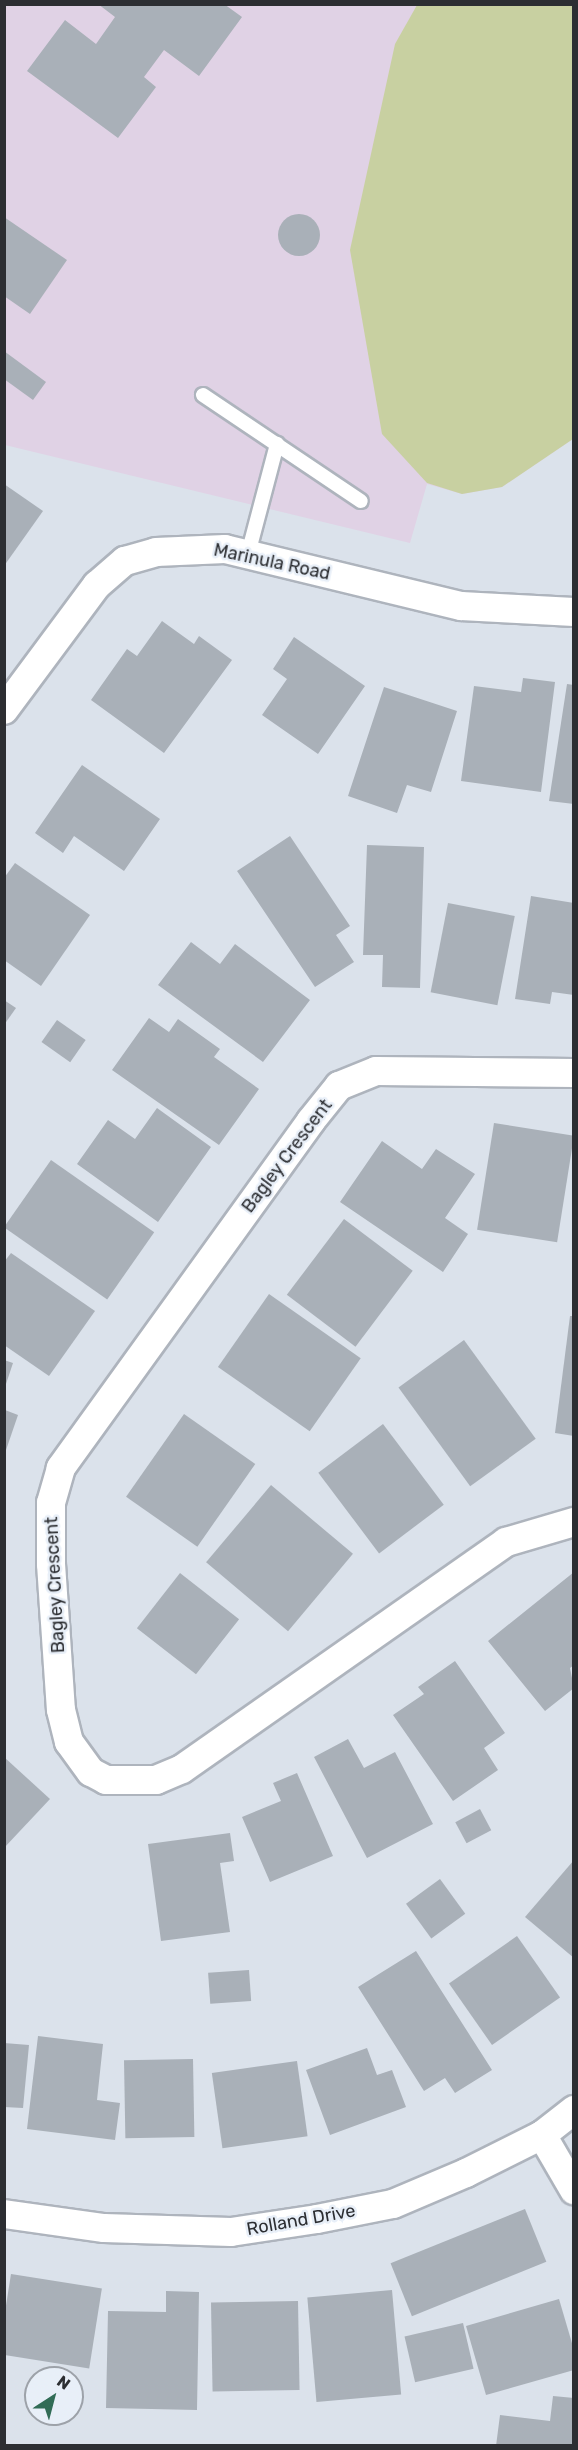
<!DOCTYPE html>
<style>
body{margin:0}
#map{position:relative;width:578px;height:2450px;overflow:hidden;background:#dbe2eb;font-family:Rubik,sans-serif}
div>[style]{position:absolute}
.education>*{inset:0;background:#e0d2e5}
.green>*{inset:0;background:#c8d0a1}
.building>*{inset:0;background:#a9b0b8;transform-origin:0 0}
.round{border-radius:50%}
.roads{filter:drop-shadow(2px 0 #aeb4bd) drop-shadow(-2px 0 #aeb4bd) drop-shadow(0 2px #aeb4bd) drop-shadow(0 -2px #aeb4bd)}
.lane>*{height:14px;margin:-7px;padding:0 7px;transform-origin:7px;border-radius:7px;background:#fff}
.street>*{height:28px;margin:-14px;padding:0 14px;transform-origin:14px;border-radius:14px;background:#fff}
span{translate:-50% -50%;white-space:nowrap;text-align:center;line-height:1.15;-webkit-text-stroke:5px #e8eff8;paint-order:stroke}
.street-label{font-size:18px;color:#2c2e32}
.frame{position:absolute;inset:0;border:6px solid #2c2e32;pointer-events:none}
.north{position:absolute;left:24px;top:2366px;width:60px;height:60px;box-sizing:border-box;background:#e8eff8;border:2px solid #9da2a9;border-radius:50%;rotate:36deg;font-size:16px;font-weight:700;line-height:24px;text-align:center;color:#2c2e32}
.north::after{content:'';display:block;margin:auto;width:21px;height:27px;background:#316c56;clip-path:polygon(50% 0,100% 100%,50% 72%,0 100%)}
</style>
<div id="map">
<div class="education">
<div style="clip-path:polygon(5px 5px,573px 5px,573px 439px,502px 487px,462px 494px,427px 484px,410px 543px,5px 445px)"></div>
</div>
<div class="green">
<div style="clip-path:polygon(417px 5px,573px 5px,573px 439px,502px 487px,462px 494px,427px 483px,382px 434px,350px 250px,395px 44px)"></div>
</div>
<div class="building">
<div style="clip-path:polygon(98px 4px,224px 4px,242px 17px,199px 76px,164px 50px,144px 77px,156px 87px,118px 138px,27px 71px,65px 20px,96px 44px,115px 17px)"></div>
<div class="round" style="left:278px;top:214px;width:42px;height:42px"></div>
<div style="clip-path:polygon(4px 217px,67px 260px,30px 314px,4px 296px)"></div>
<div style="clip-path:polygon(4px 351px,46px 382px,33px 400px,4px 379px)"></div>
<div style="clip-path:polygon(4px 484px,43px 511px,4px 566px)"></div>
<div style="clip-path:polygon(162px 621px,194px 644px,199px 636px,232px 660px,164px 753px,91px 700px,127px 649px,137px 656px)"></div>
<div style="clip-path:polygon(294px 637px,365px 686px,318px 754px,262px 715px,287px 679px,273px 669px)"></div>
<div style="clip-path:polygon(523px 678px,555px 682px,541px 792px,461px 781px,474px 686px,521px 692px)"></div>
<div style="clip-path:polygon(567px 684px,574px 685px,574px 804px,549px 801px)"></div>
<div style="clip-path:polygon(384px 687px,457px 711px,431px 792px,407px 785px,397px 813px,348px 796px)"></div>
<div style="clip-path:polygon(82px 765px,160px 819px,124px 871px,74px 836px,63px 853px,35px 833px)"></div>
<div style="clip-path:polygon(290px 836px,350px 926px,336px 935px,354px 962px,315px 987px,237px 871px)"></div>
<div style="clip-path:polygon(367px 845px,424px 847px,420px 988px,382px 987px,383px 955px,363px 955px)"></div>
<div style="clip-path:polygon(15px 863px,90px 915px,41px 986px,4px 960px,4px 878px)"></div>
<div style="clip-path:polygon(531px 896px,574px 903px,574px 995px,552px 992px,550px 1004px,515px 999px)"></div>
<div style="left:448px;top:903px;width:68px;height:91px;rotate:11deg"></div>
<div style="clip-path:polygon(191px 942px,220px 964px,235px 944px,310px 1000px,263px 1062px,158px 985px)"></div>
<div style="clip-path:polygon(4px 1000px,16px 1008px,4px 1025px)"></div>
<div style="clip-path:polygon(149px 1018px,169px 1032px,178px 1019px,220px 1049px,214px 1057px,259px 1089px,219px 1145px,112px 1070px)"></div>
<div style="left:57px;top:1020px;width:35px;height:27px;rotate:35deg"></div>
<div style="clip-path:polygon(157px 1108px,211px 1147px,158px 1222px,77px 1164px,108px 1120px,135px 1139px)"></div>
<div style="left:494px;top:1123px;width:81px;height:108px;rotate:9deg"></div>
<div style="clip-path:polygon(382px 1141px,422px 1169px,436px 1149px,475px 1174px,445px 1218px,468px 1234px,443px 1272px,340px 1202px)"></div>
<div style="left:51px;top:1160px;width:126px;height:82px;rotate:35deg"></div>
<div style="left:344px;top:1219px;width:86px;height:95px;rotate:37deg"></div>
<div style="clip-path:polygon(11px 1253px,95px 1311px,49px 1376px,4px 1345px,4px 1262px)"></div>
<div style="left:269px;top:1294px;width:112px;height:89px;rotate:35deg"></div>
<div style="clip-path:polygon(570px 1316px,574px 1316px,574px 1436px,555px 1433px)"></div>
<div style="left:464px;top:1340px;width:122px;height:81px;rotate:54deg"></div>
<div style="clip-path:polygon(4px 1360px,13px 1363px,5px 1387px,4px 1387px)"></div>
<div style="clip-path:polygon(5px 1410px,18px 1415px,5px 1453px)"></div>
<div style="left:184px;top:1414px;width:87px;height:101px;rotate:35deg"></div>
<div style="left:383px;top:1424px;width:101px;height:81px;rotate:53deg"></div>
<div style="left:271px;top:1485px;width:107px;height:101px;rotate:40deg"></div>
<div style="clip-path:polygon(574px 1572px,574px 1665px,570px 1668px,574px 1688px,545px 1711px,488px 1641px)"></div>
<div style="left:180px;top:1573px;width:75px;height:70px;rotate:38deg"></div>
<div style="clip-path:polygon(455px 1661px,505px 1733px,484px 1748px,498px 1770px,453px 1801px,393px 1715px,424px 1694px,418px 1687px)"></div>
<div style="clip-path:polygon(348px 1739px,364px 1768px,395px 1752px,433px 1824px,367px 1858px,314px 1757px)"></div>
<div style="clip-path:polygon(4px 1757px,50px 1799px,4px 1848px)"></div>
<div style="clip-path:polygon(297px 1773px,333px 1856px,270px 1882px,242px 1817px,281px 1801px,273px 1783px)"></div>
<div style="left:480px;top:1809px;width:24px;height:28px;rotate:62deg"></div>
<div style="clip-path:polygon(230px 1833px,234px 1861px,220px 1863px,230px 1932px,161px 1941px,148px 1844px)"></div>
<div style="clip-path:polygon(574px 1860px,574px 1958px,525px 1917px)"></div>
<div style="left:440px;top:1879px;width:43px;height:42px;rotate:54deg"></div>
<div style="left:517px;top:1936px;width:75px;height:83px;rotate:55deg"></div>
<div style="clip-path:polygon(416px 1951px,492px 2070px,455px 2093px,445px 2078px,424px 2091px,358px 1987px)"></div>
<div style="left:249px;top:1970px;width:31px;height:41px;rotate:86deg"></div>
<div style="clip-path:polygon(38px 2036px,103px 2044px,97px 2100px,120px 2103px,115px 2140px,27px 2129px)"></div>
<div style="clip-path:polygon(4px 2043px,29px 2045px,23px 2108px,4px 2107px)"></div>
<div style="clip-path:polygon(367px 2048px,377px 2075px,392px 2070px,406px 2107px,330px 2135px,306px 2070px)"></div>
<div style="left:193px;top:2059px;width:78px;height:69px;rotate:89deg"></div>
<div style="left:297px;top:2061px;width:76px;height:86px;rotate:82deg"></div>
<div style="left:525px;top:2209px;width:57px;height:145px;rotate:68deg"></div>
<div style="left:11px;top:2274px;width:92px;height:81px;rotate:9deg"></div>
<div style="left:392px;top:2290px;width:105px;height:85px;rotate:85deg"></div>
<div style="clip-path:polygon(166px 2291px,199px 2292px,197px 2410px,106px 2408px,108px 2311px,166px 2312px)"></div>
<div style="clip-path:polygon(559px 2299px,574px 2350px,574px 2370px,486px 2395px,466px 2326px)"></div>
<div style="left:298px;top:2301px;width:89px;height:87px;rotate:89deg"></div>
<div style="left:463px;top:2323px;width:47px;height:60px;rotate:77deg"></div>
<div style="clip-path:polygon(553px 2396px,574px 2398px,574px 2446px,496px 2446px,500px 2415px,550px 2421px)"></div>
</div>
<div class="roads">
<div class="lane">
<div style="left:203px;top:395px;width:190px;rotate:33.9deg"></div>
<div style="left:248px;top:554px;width:114px;rotate:-75.2deg"></div>
</div>
<div class="street">
<div style="left:4px;top:710px;width:156px;rotate:-53.4deg"></div>
<div style="left:97px;top:585px;width:37px;rotate:-41deg"></div>
<div style="left:125px;top:561px;width:32px;rotate:-16deg"></div>
<div style="left:156px;top:552px;width:69px;rotate:-2.5deg"></div>
<div style="left:225px;top:549px;width:243px;rotate:13.6deg"></div>
<div style="left:461px;top:606px;width:113px;rotate:3deg"></div>
<div style="left:574px;top:1073px;width:198px;rotate:-179.4deg"></div>
<div style="left:376px;top:1071px;width:40px;rotate:158deg"></div>
<div style="left:339px;top:1086px;width:45px;rotate:128.7deg"></div>
<div style="left:311px;top:1121px;width:428px;rotate:125.8deg"></div>
<div style="left:61px;top:1468px;width:36px;rotate:106deg"></div>
<div style="left:51px;top:1503px;width:61px;rotate:90deg"></div>
<div style="left:51px;top:1564px;width:146px;rotate:86.1deg"></div>
<div style="left:61px;top:1710px;width:33px;rotate:76deg"></div>
<div style="left:69px;top:1742px;width:37px;rotate:54deg"></div>
<div style="left:91px;top:1772px;width:17px;rotate:28deg"></div>
<div style="left:106px;top:1780px;width:50px"></div>
<div style="left:156px;top:1780px;width:28px;rotate:-23deg"></div>
<div style="left:182px;top:1769px;width:396px;rotate:-35deg"></div>
<div style="left:506px;top:1542px;width:71px;rotate:-16.4deg"></div>
<div style="left:542px;top:2135px;width:64px;rotate:59.8deg"></div>
<div style="left:4px;top:2214px;width:101px;rotate:8deg"></div>
<div style="left:104px;top:2228px;width:127px;rotate:1.8deg"></div>
<div style="left:231px;top:2232px;width:87px;rotate:-8.6deg"></div>
<div style="left:317px;top:2219px;width:77px;rotate:-11.2deg"></div>
<div style="left:393px;top:2204px;width:79px;rotate:-23deg"></div>
<div style="left:466px;top:2173px;width:85px;rotate:-26.6deg"></div>
<div style="left:542px;top:2135px;width:41px;rotate:-38deg"></div>
</div>
</div>
<div class="street-label">
<span style="left:272px;top:562px;rotate:12deg">Marinula Road</span>
<span style="left:287px;top:1156px;rotate:-53deg">Bagley Crescent</span>
<span style="left:55px;top:1585px;rotate:-93deg">Bagley Crescent</span>
<span style="left:301px;top:2220px;rotate:-10deg">Rolland Drive</span>
</div>
<div class="frame"></div>
<div class="north">N</div>
</div>
